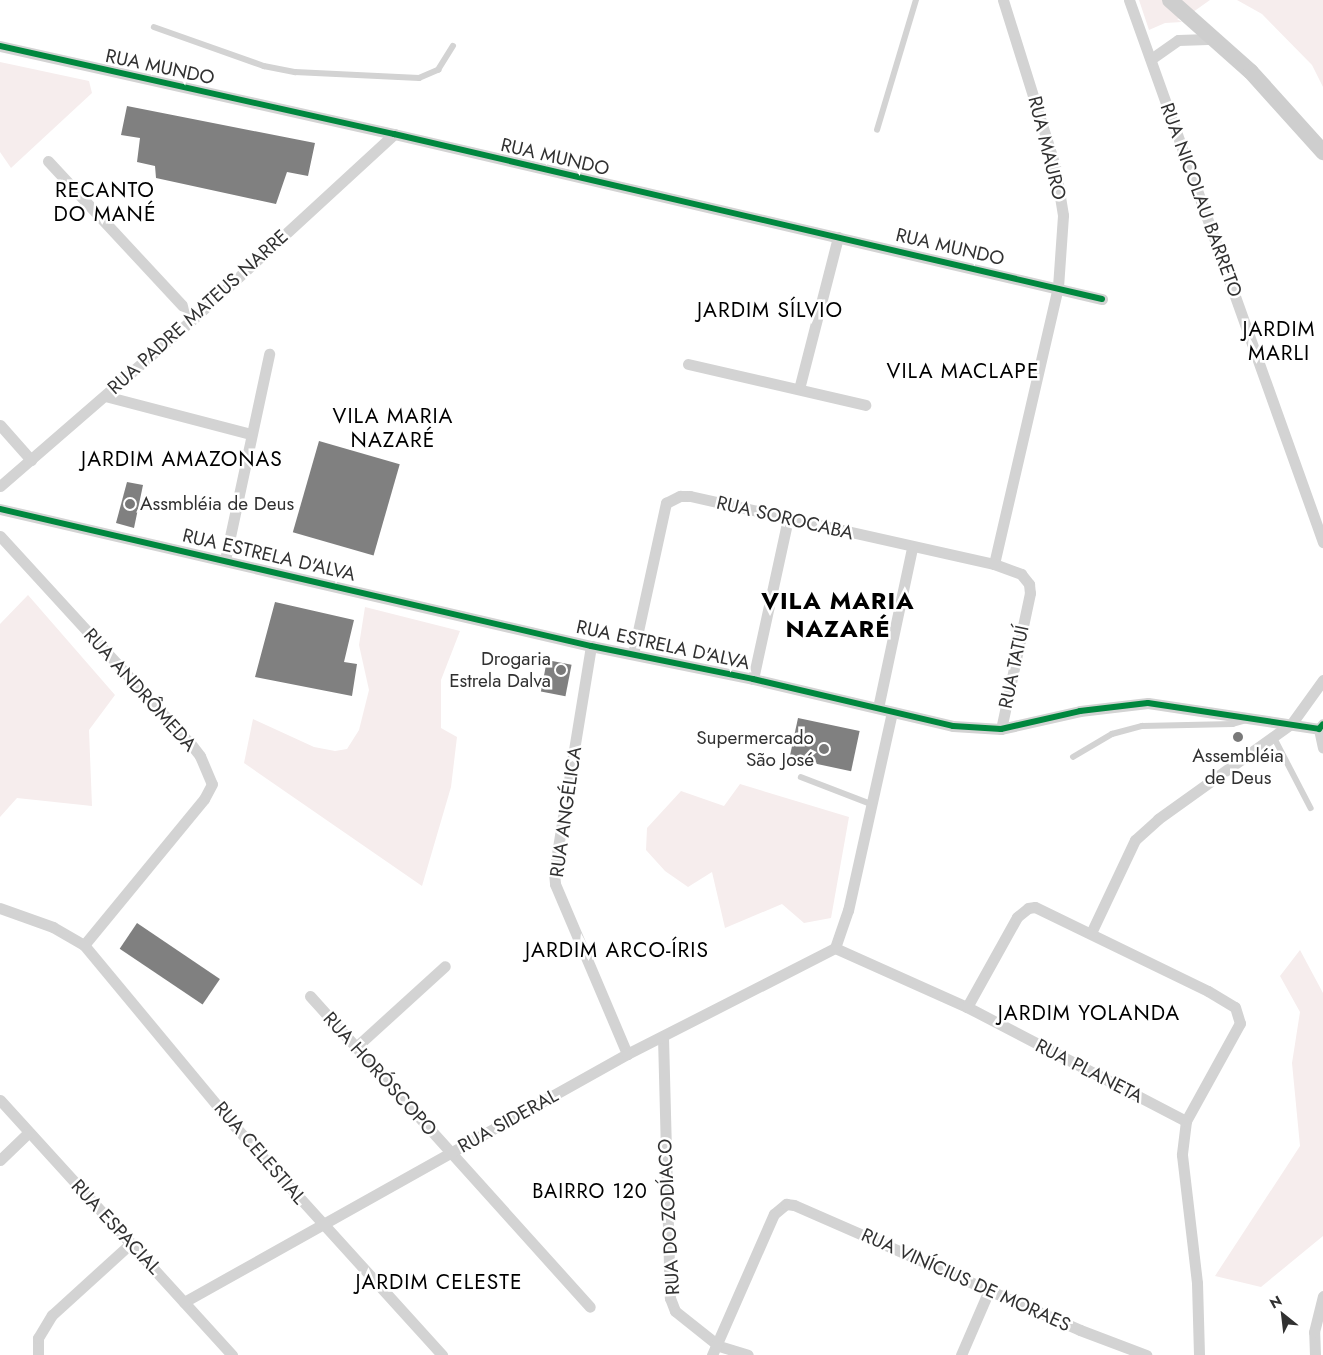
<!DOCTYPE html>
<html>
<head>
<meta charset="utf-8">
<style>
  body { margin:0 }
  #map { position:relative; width:1323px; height:1355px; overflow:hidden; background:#fff; font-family:Jost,sans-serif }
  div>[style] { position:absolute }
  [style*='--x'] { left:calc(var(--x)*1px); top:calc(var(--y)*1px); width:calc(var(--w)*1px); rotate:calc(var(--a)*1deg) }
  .green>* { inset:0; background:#f6eded }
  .building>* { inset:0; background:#808080; transform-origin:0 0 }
  .lane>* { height:5.5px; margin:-2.75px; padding:0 2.75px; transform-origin:2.75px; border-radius:2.75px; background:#d3d3d3 }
  .street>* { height:11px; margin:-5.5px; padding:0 5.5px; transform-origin:5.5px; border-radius:5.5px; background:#d3d3d3 }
  .secondary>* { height:16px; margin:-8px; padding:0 8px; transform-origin:8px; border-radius:8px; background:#cecece }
  .cycleway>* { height:6px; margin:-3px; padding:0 3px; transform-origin:3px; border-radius:3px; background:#00873e }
  .dots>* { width:14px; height:14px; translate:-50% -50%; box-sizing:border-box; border:2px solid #fff; border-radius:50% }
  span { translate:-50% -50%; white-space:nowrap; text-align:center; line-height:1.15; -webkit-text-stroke:5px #fff; paint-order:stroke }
  .street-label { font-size:19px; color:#313131 }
  .poi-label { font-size:19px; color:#313131 }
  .left { translate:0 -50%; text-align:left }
  .right { translate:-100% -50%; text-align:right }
  .neighbourhood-label { font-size:20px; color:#000; letter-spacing:1px }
  .quarter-label { font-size:21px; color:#000; letter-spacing:1px }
  .district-label { font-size:24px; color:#000; font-weight:700; letter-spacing:1px }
  .north { position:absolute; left:1258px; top:1290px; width:50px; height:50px; -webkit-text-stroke:4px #fff; paint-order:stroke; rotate:331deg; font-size:14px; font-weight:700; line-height:20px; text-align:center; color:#313131 }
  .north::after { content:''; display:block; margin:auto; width:18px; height:22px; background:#313131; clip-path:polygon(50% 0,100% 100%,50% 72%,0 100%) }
</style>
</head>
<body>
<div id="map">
  <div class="green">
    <div style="clip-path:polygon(1139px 0,1210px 0,1186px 17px,1177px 19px,1182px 22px,1165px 23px,1149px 30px)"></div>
    <div style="clip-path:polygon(1237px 0,1323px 0,1323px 87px,1312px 65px,1262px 14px)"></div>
    <div style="clip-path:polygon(0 62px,89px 81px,92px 93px,11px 168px,0 152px)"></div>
    <div style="clip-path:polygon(28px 595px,115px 695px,89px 730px,92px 806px,17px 798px,0 817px,0 624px)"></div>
    <div style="clip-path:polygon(365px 607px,460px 631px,441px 680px,441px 728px,457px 737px,451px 787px,422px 886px,244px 763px,253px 719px,314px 747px,335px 751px,347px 749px,359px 730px,369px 690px,359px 645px)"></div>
    <div style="clip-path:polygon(740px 784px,849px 817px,831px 918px,804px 923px,782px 904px,725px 928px,712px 872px,688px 887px,665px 871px,646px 850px,647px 828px,681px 791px,724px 806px)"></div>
    <div style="clip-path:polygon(1300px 950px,1323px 993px,1323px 1236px,1261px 1287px,1215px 1276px,1300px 1146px,1292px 1063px,1300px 1012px,1280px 976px)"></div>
  </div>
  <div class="building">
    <div style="clip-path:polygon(127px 106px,315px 143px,308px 176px,287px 172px,276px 204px,156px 178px,155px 166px,137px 162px,140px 138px,121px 135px)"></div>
    <div style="left:319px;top:441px;width:84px;height:95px;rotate:16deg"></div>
    <div style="clip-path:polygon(127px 482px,143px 485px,134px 528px,116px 523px)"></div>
    <div style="clip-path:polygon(275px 602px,354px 620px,344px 662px,357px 664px,352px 696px,255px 677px)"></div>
    <div style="left:547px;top:660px;width:25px;height:32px;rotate:11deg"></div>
    <div style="left:798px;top:718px;width:63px;height:41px;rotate:12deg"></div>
    <div style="left:137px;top:923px;width:100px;height:31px;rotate:34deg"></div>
  </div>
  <div class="lane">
    <div style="--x:154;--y:27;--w:117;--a:19.5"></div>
    <div style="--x:264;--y:66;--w:32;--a:11"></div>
    <div style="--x:295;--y:72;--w:124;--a:2.8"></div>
    <div style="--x:419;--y:78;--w:21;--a:-23"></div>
    <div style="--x:438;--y:70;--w:28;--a:-58"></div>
    <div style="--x:877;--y:130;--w:136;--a:-73.3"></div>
    <div style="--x:1274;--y:737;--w:80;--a:62.5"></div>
    <div style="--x:1073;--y:757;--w:45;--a:-30.5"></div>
    <div style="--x:1112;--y:734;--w:31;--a:-15"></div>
    <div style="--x:1142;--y:726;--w:91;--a:-1.3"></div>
    <div style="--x:1233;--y:724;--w:15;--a:-16"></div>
    <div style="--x:801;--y:777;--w:75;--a:21.1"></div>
  </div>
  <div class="street">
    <div style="--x:1129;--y:0;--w:576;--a:70.31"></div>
    <div style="--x:0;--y:46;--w:404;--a:12.6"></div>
    <div style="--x:394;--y:134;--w:727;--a:13.12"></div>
    <div style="--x:1151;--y:59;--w:33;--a:-35"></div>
    <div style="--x:1178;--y:40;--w:37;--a:-2"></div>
    <div style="--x:48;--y:161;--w:214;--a:47.1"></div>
    <div style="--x:688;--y:364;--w:182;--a:13"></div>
    <div style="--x:799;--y:389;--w:157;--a:-75.6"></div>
    <div style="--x:105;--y:396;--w:151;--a:14.6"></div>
    <div style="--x:0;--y:425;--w:47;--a:48.5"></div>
    <div style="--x:0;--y:486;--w:257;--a:-40.9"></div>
    <div style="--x:194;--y:318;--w:272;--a:-42.6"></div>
    <div style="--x:0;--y:509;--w:607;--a:13.05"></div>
    <div style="--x:591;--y:646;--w:165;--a:11.5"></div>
    <div style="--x:753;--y:679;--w:205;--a:13.2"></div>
    <div style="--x:953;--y:726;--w:48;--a:3.6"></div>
    <div style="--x:1001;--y:729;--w:81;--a:-12.8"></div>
    <div style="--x:1080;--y:711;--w:68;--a:-6.7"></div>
    <div style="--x:1148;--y:703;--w:173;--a:8.6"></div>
    <div style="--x:1319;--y:729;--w:6;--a:-51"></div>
    <div style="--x:0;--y:536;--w:281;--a:47.5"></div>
    <div style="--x:190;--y:743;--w:16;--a:52"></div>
    <div style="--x:200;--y:756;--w:30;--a:67"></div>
    <div style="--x:212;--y:784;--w:17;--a:118"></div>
    <div style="--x:204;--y:799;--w:189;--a:129.4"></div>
    <div style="--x:84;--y:945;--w:36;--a:-150"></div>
    <div style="--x:53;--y:927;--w:56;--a:-160.3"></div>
    <div style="--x:225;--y:560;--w:211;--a:-77.9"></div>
    <div style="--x:994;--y:564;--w:284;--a:-77"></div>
    <div style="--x:1058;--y:287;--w:72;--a:-86"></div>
    <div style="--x:1063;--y:215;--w:50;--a:-99.3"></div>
    <div style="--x:1055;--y:166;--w:174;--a:-107.4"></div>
    <div style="--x:591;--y:646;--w:229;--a:99.3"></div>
    <div style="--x:554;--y:872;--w:12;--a:85"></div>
    <div style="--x:555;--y:884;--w:185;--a:67"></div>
    <div style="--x:633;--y:654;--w:155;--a:-77.7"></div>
    <div style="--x:666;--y:503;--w:16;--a:-27"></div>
    <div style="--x:680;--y:496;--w:10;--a:0"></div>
    <div style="--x:690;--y:496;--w:312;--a:12.6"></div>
    <div style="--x:994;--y:564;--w:29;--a:20"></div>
    <div style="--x:1021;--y:574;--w:13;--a:51"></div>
    <div style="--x:1029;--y:584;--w:9;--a:84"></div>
    <div style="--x:1030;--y:593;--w:139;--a:102"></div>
    <div style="--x:753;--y:679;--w:165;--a:-77.7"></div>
    <div style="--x:878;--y:708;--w:164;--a:-78"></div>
    <div style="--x:892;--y:712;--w:203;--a:102.5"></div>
    <div style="--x:848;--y:910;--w:40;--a:108.9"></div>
    <div style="--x:835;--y:948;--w:145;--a:24.1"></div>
    <div style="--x:967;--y:1007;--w:247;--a:27.5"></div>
    <div style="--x:1186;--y:1121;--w:34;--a:97"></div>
    <div style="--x:1182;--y:1155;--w:129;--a:83.3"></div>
    <div style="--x:1197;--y:1283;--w:72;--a:88.4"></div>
    <div style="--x:1319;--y:729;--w:19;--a:78"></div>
    <div style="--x:1091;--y:933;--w:103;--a:-64.7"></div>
    <div style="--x:1135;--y:840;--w:31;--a:-42"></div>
    <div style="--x:1158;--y:819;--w:165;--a:-35.6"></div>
    <div style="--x:1292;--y:723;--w:53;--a:-54.2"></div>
    <div style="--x:84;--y:945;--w:229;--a:50.3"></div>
    <div style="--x:230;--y:1121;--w:316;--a:47.8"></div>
    <div style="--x:310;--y:996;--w:418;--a:48"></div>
    <div style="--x:967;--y:1007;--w:103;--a:-60.9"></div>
    <div style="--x:1017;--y:917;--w:14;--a:-39"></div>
    <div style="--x:1028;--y:908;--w:7;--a:-8"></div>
    <div style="--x:1035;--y:907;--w:192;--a:25.9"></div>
    <div style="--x:1208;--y:991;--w:31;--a:31"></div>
    <div style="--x:1235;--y:1007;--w:17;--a:73"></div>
    <div style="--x:1240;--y:1023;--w:112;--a:118.9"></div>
    <div style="--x:663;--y:1037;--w:261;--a:88.5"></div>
    <div style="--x:670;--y:1298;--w:14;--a:69"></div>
    <div style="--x:675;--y:1311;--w:56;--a:38.5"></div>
    <div style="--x:719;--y:1346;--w:30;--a:17"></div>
    <div style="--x:356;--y:1047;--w:120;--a:-42.3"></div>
    <div style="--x:0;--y:1100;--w:345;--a:47.7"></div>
    <div style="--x:0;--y:1160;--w:40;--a:-44"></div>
    <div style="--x:184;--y:1302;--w:508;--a:-29.24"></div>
    <div style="--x:627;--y:1054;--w:233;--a:-27"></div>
    <div style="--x:38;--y:1355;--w:17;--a:-90"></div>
    <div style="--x:38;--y:1338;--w:27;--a:-59"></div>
    <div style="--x:52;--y:1315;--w:107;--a:-42.3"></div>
    <div style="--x:712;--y:1355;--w:154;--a:-66.3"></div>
    <div style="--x:774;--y:1214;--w:16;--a:-40"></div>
    <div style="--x:786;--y:1204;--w:8;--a:7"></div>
    <div style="--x:794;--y:1205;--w:312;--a:23.6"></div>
    <div style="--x:1080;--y:1330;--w:71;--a:20.7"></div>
    <div style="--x:961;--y:1355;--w:73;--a:-66.6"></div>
    <div style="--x:1315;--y:1355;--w:23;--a:-92"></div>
    <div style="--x:1314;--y:1332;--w:37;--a:-76"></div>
  </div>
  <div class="secondary">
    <div style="--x:1170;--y:0;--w:108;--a:41.6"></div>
    <div style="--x:1251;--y:72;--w:108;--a:48"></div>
  </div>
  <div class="cycleway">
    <div style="--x:0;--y:46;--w:404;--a:12.6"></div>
    <div style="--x:394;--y:134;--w:727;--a:13.12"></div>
    <div style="--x:0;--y:509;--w:607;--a:13.05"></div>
    <div style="--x:591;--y:646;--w:165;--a:11.5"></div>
    <div style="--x:753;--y:679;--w:205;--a:13.2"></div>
    <div style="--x:953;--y:726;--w:48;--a:3.6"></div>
    <div style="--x:1001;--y:729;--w:81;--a:-12.8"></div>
    <div style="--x:1080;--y:711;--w:68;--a:-6.7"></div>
    <div style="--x:1148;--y:703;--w:173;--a:8.6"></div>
    <div style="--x:1319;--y:729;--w:6;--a:-51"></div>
  </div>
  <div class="dots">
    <div style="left:130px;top:504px;background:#797979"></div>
    <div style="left:561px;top:670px;background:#797979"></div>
    <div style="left:1238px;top:737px;background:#797979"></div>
    <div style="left:824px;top:749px;background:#797979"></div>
  </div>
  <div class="street-label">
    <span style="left:160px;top:67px;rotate:12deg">RUA MUNDO</span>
    <span style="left:1047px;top:148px;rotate:76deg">RUA MAURO</span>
    <span style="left:555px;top:157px;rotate:13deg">RUA MUNDO</span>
    <span style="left:1201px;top:200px;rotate:70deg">RUA NICOLAU BARRETO</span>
    <span style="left:950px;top:247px;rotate:13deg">RUA MUNDO</span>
    <span style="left:198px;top:312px;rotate:-42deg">RUA PADRE MATEUS NARRE</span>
    <span style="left:785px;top:518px;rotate:13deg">RUA SOROCABA</span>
    <span style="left:269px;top:555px;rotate:13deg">RUA ESTRELA D'ALVA</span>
    <span style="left:663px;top:645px;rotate:12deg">RUA ESTRELA D'ALVA</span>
    <span style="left:1014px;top:667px;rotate:-78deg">RUA TATUÍ</span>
    <span style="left:140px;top:690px;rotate:48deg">RUA ANDRÔMEDA</span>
    <span style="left:566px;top:812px;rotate:-82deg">RUA ANGÉLICA</span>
    <span style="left:1089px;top:1071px;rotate:27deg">RUA PLANETA</span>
    <span style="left:380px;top:1074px;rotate:48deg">RUA HORÓSCOPO</span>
    <span style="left:508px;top:1121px;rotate:-29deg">RUA SIDERAL</span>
    <span style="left:260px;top:1153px;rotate:49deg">RUA CELESTIAL</span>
    <span style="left:669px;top:1217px;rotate:-93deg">RUA DO ZODÍACO</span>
    <span style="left:116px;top:1227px;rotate:47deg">RUA ESPACIAL</span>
    <span style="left:966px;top:1280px;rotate:24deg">RUA VINÍCIUS DE MORAES</span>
  </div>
  <div class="poi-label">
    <span class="left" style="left:140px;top:504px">Assmbléia de Deus</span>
    <span class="right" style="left:551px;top:670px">Drogaria<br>Estrela Dalva</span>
    <span class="right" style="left:814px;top:749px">Supermercado<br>São José</span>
    <span style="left:1238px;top:767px">Assembléia<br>de Deus</span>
  </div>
  <div class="neighbourhood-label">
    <span style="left:590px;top:1191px">BAIRRO 120</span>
  </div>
  <div class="quarter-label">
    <span style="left:105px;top:202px">RECANTO<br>DO MANÉ</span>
    <span style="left:770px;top:310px">JARDIM SÍLVIO</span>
    <span style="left:1279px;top:341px">JARDIM<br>MARLI</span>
    <span style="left:963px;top:371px">VILA MACLAPE</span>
    <span style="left:393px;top:428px">VILA MARIA<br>NAZARÉ</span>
    <span style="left:182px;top:459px">JARDIM AMAZONAS</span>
    <span style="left:617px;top:950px">JARDIM ARCO-ÍRIS</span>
    <span style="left:1089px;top:1013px">JARDIM YOLANDA</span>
    <span style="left:439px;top:1282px">JARDIM CELESTE</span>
  </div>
  <div class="district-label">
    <span style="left:838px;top:615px">VILA MARIA<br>NAZARÉ</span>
  </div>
  <div class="north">N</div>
</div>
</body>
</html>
